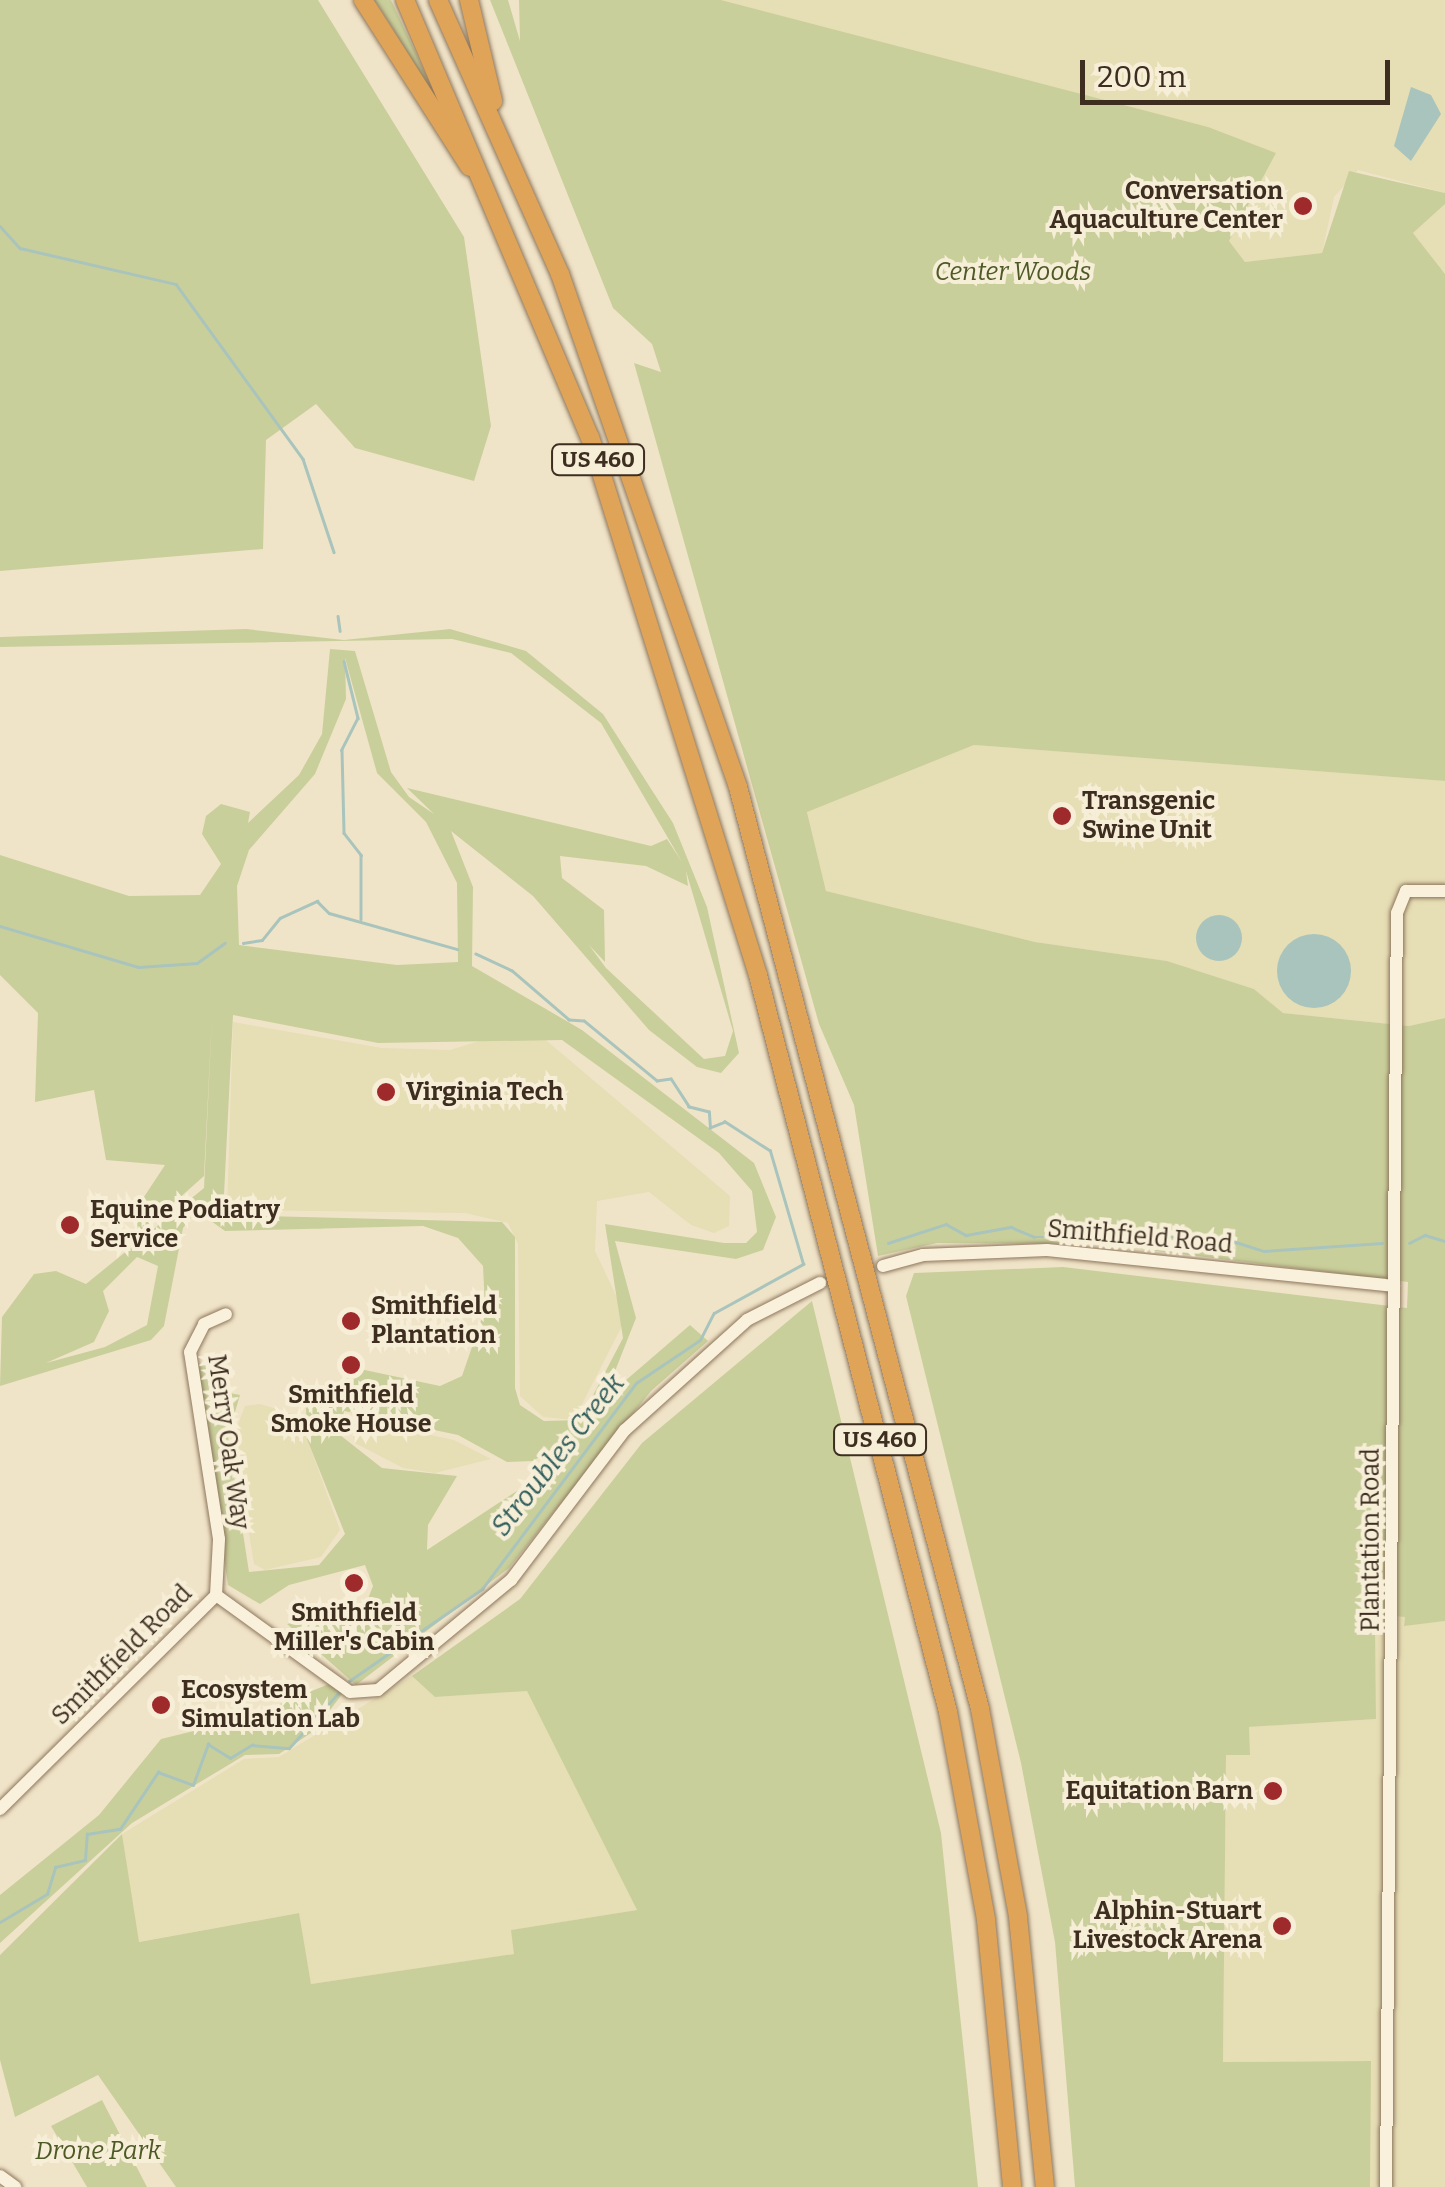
<!DOCTYPE html>
<html>
<head>
<meta charset="utf-8">
<style>
  body { margin:0 }
  #map { position:relative; width:1445px; height:2187px; overflow:hidden; background:#f0e4c8; font-family:Bitter,serif }
  div>[style] { position:absolute }
  [style*='--x'] { left:calc(var(--x)*1px); top:calc(var(--y)*1px); width:calc(var(--w)*1px); rotate:calc(var(--a)*1deg) }
  .farmland>* { inset:0; background:#e6deb5 }
  .green>* { inset:0; background:#c9cf9b }
  .water>* { inset:0; background:#a9c4bc }
  .round { border-radius:50% }
  .stream>* { height:2.5px; margin:-1.25px; padding:0 1.25px; transform-origin:1.25px; border-radius:1.25px; background:#a9c4bc }
  .roads { filter:drop-shadow(0 0 2px #8d765c) drop-shadow(0 0 2px #8d765c) }
  .minor>* { height:12px; margin:-6px; padding:0 6px; transform-origin:6px; border-radius:6px; background:#faf1dc }
  .highway>* { height:18px; margin:-9px; padding:0 9px; transform-origin:9px; border-radius:9px; background:#e0a458 }
  .dots>* { width:28px; height:28px; translate:-50% -50%; box-sizing:border-box; border:5px solid #f7eed8; border-radius:50% }
  span { translate:-50% -50%; white-space:nowrap; text-align:center; line-height:1.15; -webkit-text-stroke:8px #f7eed8; paint-order:stroke }
  .shield-label span { padding:2px 8px; background:#f7eed8; border:2px solid; border-radius:8px; -webkit-text-stroke-width:0 }
  .shield-label { font-size:22px; color:#3d2e20; font-weight:700 }
  .poi-label { font-size:25px; color:#3d2e20; font-weight:700 }
  .right { translate:-100% -50%; text-align:right }
  .left { translate:0 -50%; text-align:left }
  .park-label { font-size:25px; color:#4d5a26; font-style:italic }
  .street-label { font-size:25px; color:#3d2e20 }
  .water-label { font-size:28px; color:#2f5d5a; font-style:italic }
  .scale { position:absolute; left:1080px; top:60px; width:310px; height:45px; box-sizing:border-box; border:5px solid #3d2e20; border-top:0; padding-left:12px; font-size:30px; line-height:35px; white-space:nowrap; color:#3d2e20; -webkit-text-stroke:8px #f7eed8; paint-order:stroke }
</style>
</head>
<body>
<div id="map">
  <div class="farmland">
    <div style="clip-path:polygon(721px 0,1445px 0,1445px 193px,1358px 170px,1334px 197px,1322px 253px,1245px 262px,1229px 241px,1276px 153px)"></div>
    <div style="clip-path:polygon(1445px 204px,1445px 274px,1413px 233px)"></div>
    <div style="clip-path:polygon(974px 745px,1445px 781px,1445px 1018px,1409px 1026px,1283px 1013px,1254px 989px,1167px 961px,1035px 942px,826px 891px,807px 811px)"></div>
    <div style="clip-path:polygon(233px 1022px,382px 1048px,450px 1050px,521px 1028px,540px 1035px,730px 1196px,729px 1226px,714px 1233px,691px 1225px,649px 1192px,597px 1201px,595px 1251px,621px 1306px,621px 1328px,574px 1420px,543px 1417px,520px 1396px,518px 1244px,508px 1223px,465px 1213px,227px 1210px)"></div>
    <div style="clip-path:polygon(260px 1404px,299px 1416px,340px 1530px,321px 1557px,265px 1570px,254px 1564px,233px 1437px,245px 1406px)"></div>
    <div style="clip-path:polygon(347px 1417px,454px 1440px,491px 1459px,435px 1473px,403px 1468px,355px 1443px)"></div>
    <div style="clip-path:polygon(1375px 1615px,1405px 1617px,1404px 1625px,1445px 1621px,1445px 2187px,1370px 2187px,1370px 2061px,1223px 2062px,1226px 1754px,1249px 1727px,1376px 1719px)"></div>
    <div style="clip-path:polygon(412px 1676px,436px 1697px,527px 1690px,637px 1910px,512px 1930px,515px 1954px,311px 1984px,298px 1913px,138px 1942px,122px 1834px,244px 1759px,279px 1757px)"></div>
  </div>
  <div class="green">
    <div style="clip-path:polygon(0 0,318px 0,464px 237px,491px 426px,474px 481px,355px 448px,316px 404px,266px 440px,263px 549px,0 571px)"></div>
    <div style="clip-path:polygon(374px 0,391px 0,440px 105px,378px 5px)"></div>
    <div style="clip-path:polygon(490px 0,508px 0,520px 41px,519px 0,721px 0,1208px 127px,1276px 153px,1229px 241px,1245px 262px,1322px 253px,1349px 171px,1445px 193px,1445px 204px,1413px 233px,1445px 274px,1445px 781px,974px 745px,807px 812px,826px 891px,1035px 942px,1167px 961px,1254px 989px,1283px 1013px,1409px 1026px,1445px 1018px,1445px 1621px,1404px 1626px,1405px 1617px,1375px 1615px,1376px 1719px,1249px 1727px,1250px 1755px,1226px 1755px,1223px 2062px,1371px 2061px,1370px 2187px,1075px 2187px,1055px 1942px,1021px 1763px,906px 1296px,914px 1273px,1063px 1267px,1407px 1308px,1408px 1282px,1101px 1244px,937px 1243px,878px 1256px,854px 1105px,819px 1024px,634px 363px,661px 372px,652px 344px,613px 308px)"></div>
    <div style="clip-path:polygon(evenodd,246px 629px,344px 640px,450px 629px,526px 651px,603px 714px,673px 823px,707px 907px,739px 1053px,721px 1073px,697px 1067px,649px 1030px,533px 896px,451px 831px,473px 887px,472px 966px,582px 1030px,754px 1163px,776px 1217px,763px 1250px,736px 1259px,615px 1241px,636px 1318px,604px 1399px,690px 1325px,708px 1341px,651px 1391px,509px 1568px,356px 1685px,287px 1624px,366px 1604px,373px 1586px,365px 1565px,289px 1585px,260px 1604px,228px 1585px,196px 1365px,207px 1362px,215px 1390px,240px 1395px,228px 1436px,249px 1572px,319px 1565px,345px 1534px,307px 1439px,306px 1408px,360px 1369px,440px 1386px,462px 1376px,485px 1309px,483px 1266px,458px 1238px,423px 1226px,225px 1231px,197px 1211px,183px 1228px,164px 1326px,151px 1340px,0 1386px,2px 1317px,34px 1274px,56px 1271px,86px 1284px,204px 1188px,212px 1016px,204px 1176px,132px 1240px,140px 1203px,165px 1165px,106px 1160px,94px 1090px,35px 1102px,38px 1013px,0 975px,0 855px,129px 896px,200px 895px,221px 864px,202px 834px,206px 816px,221px 804px,250px 812px,248px 823px,299px 775px,322px 734px,330px 649px,355px 651px,391px 772px,409px 797px,434px 814px,407px 788px,651px 846px,667px 839px,682px 862px,601px 723px,511px 653px,452px 639px,0 647px,0 637px,246px 629px,345px 658px,377px 773px,426px 822px,457px 883px,458px 962px,397px 965px,239px 945px,237px 886px,249px 850px,315px 774px,346px 699px,345px 658px,246px 629px,560px 856px,646px 866px,688px 886px,686px 871px,733px 1031px,725px 1056px,704px 1059px,606px 968px,589px 945px,605px 962px,604px 910px,562px 878px,560px 856px,246px 629px,233px 1015px,378px 1043px,562px 1040px,719px 1153px,752px 1191px,757px 1232px,746px 1243px,724px 1243px,605px 1224px,623px 1338px,580px 1420px,544px 1421px,520px 1405px,515px 1388px,515px 1237px,502px 1222px,223px 1215px,233px 1015px,246px 629px,137px 1257px,158px 1266px,147px 1325px,105px 1347px,46px 1363px,94px 1342px,109px 1311px,103px 1291px,137px 1257px,246px 629px,344px 1411px,458px 1435px,507px 1462px,533px 1461px,564px 1441px,523px 1487px,427px 1550px,428px 1525px,457px 1476px,382px 1468px,340px 1435px,344px 1411px)"></div>
    <div style="clip-path:polygon(812px 1301px,941px 1833px,978px 2187px,176px 2187px,98px 2075px,15px 2117px,0 2060px,0 1955px,122px 1834px,139px 1942px,299px 1913px,311px 1984px,514px 1954px,511px 1930px,637px 1910px,527px 1691px,435px 1697px,412px 1676px,520px 1599px,642px 1443px)"></div>
    <div style="clip-path:polygon(329px 1684px,343px 1693px,314px 1731px,279px 1754px,245px 1755px,132px 1823px,0 1943px,0 1895px,99px 1815px,161px 1739px,243px 1719px)"></div>
    <div style="clip-path:polygon(102px 2100px,147px 2187px,87px 2187px,51px 2126px)"></div>
  </div>
  <div class="water">
    <div style="clip-path:polygon(1411px 87px,1431px 95px,1441px 114px,1411px 161px,1394px 146px)"></div>
    <div class="round" style="left:1196px;top:915px;width:46px;height:46px"></div>
    <div class="round" style="left:1277px;top:934px;width:74px;height:74px"></div>
  </div>
  <div class="stream">
    <div style="--x:0;--y:226;--w:30;--a:48"></div>
    <div style="--x:20;--y:248;--w:160;--a:13"></div>
    <div style="--x:176;--y:284;--w:216;--a:54"></div>
    <div style="--x:303;--y:459;--w:98;--a:71.6"></div>
    <div style="--x:338;--y:616;--w:15;--a:82"></div>
    <div style="--x:344;--y:661;--w:59;--a:76.2"></div>
    <div style="--x:358;--y:718;--w:36;--a:117"></div>
    <div style="--x:342;--y:750;--w:83;--a:88.6"></div>
    <div style="--x:344;--y:833;--w:28;--a:52"></div>
    <div style="--x:361;--y:855;--w:64;--a:90"></div>
    <div style="--x:0;--y:926;--w:144;--a:16.5"></div>
    <div style="--x:138;--y:967;--w:59;--a:-3.9"></div>
    <div style="--x:197;--y:963;--w:34;--a:-36"></div>
    <div style="--x:243;--y:943;--w:19;--a:-9"></div>
    <div style="--x:262;--y:940;--w:28;--a:-51"></div>
    <div style="--x:280;--y:918;--w:41;--a:-24.7"></div>
    <div style="--x:317;--y:901;--w:17;--a:45"></div>
    <div style="--x:329;--y:913;--w:133;--a:15.7"></div>
    <div style="--x:888;--y:1243;--w:61;--a:-18.1"></div>
    <div style="--x:946;--y:1224;--w:23;--a:29"></div>
    <div style="--x:966;--y:1235;--w:46;--a:-10.1"></div>
    <div style="--x:1011;--y:1227;--w:25;--a:23"></div>
    <div style="--x:1034;--y:1237;--w:186;--a:0"></div>
    <div style="--x:1220;--y:1237;--w:46;--a:17.7"></div>
    <div style="--x:1264;--y:1251;--w:118;--a:-3.9"></div>
    <div style="--x:1409;--y:1243;--w:18;--a:-27"></div>
    <div style="--x:1425;--y:1235;--w:21;--a:17"></div>
    <div style="--x:349;--y:1681;--w:162;--a:-34.7"></div>
    <div style="--x:482;--y:1589;--w:257;--a:-53.2"></div>
    <div style="--x:636;--y:1383;--w:77;--a:-33.9"></div>
    <div style="--x:700;--y:1340;--w:30;--a:-63"></div>
    <div style="--x:714;--y:1313;--w:102;--a:-28.8"></div>
    <div style="--x:803;--y:1264;--w:118;--a:-106.3"></div>
    <div style="--x:770;--y:1151;--w:54;--a:-147.2"></div>
    <div style="--x:725;--y:1122;--w:16;--a:158"></div>
    <div style="--x:710;--y:1128;--w:16;--a:-94"></div>
    <div style="--x:709;--y:1112;--w:21;--a:-166"></div>
    <div style="--x:689;--y:1107;--w:33;--a:-123"></div>
    <div style="--x:671;--y:1079;--w:14;--a:172"></div>
    <div style="--x:657;--y:1081;--w:94;--a:-140.6"></div>
    <div style="--x:584;--y:1021;--w:15;--a:-176"></div>
    <div style="--x:569;--y:1020;--w:75;--a:-139.3"></div>
    <div style="--x:512;--y:971;--w:40;--a:-155"></div>
    <div style="--x:0;--y:1922;--w:55;--a:-30.8"></div>
    <div style="--x:47;--y:1894;--w:28;--a:-73"></div>
    <div style="--x:55;--y:1867;--w:31;--a:-13"></div>
    <div style="--x:85;--y:1860;--w:26;--a:-86"></div>
    <div style="--x:87;--y:1834;--w:33;--a:-9"></div>
    <div style="--x:120;--y:1829;--w:69;--a:-56.3"></div>
    <div style="--x:158;--y:1772;--w:37;--a:20"></div>
    <div style="--x:193;--y:1785;--w:44;--a:-69.9"></div>
    <div style="--x:208;--y:1744;--w:26;--a:32"></div>
    <div style="--x:230;--y:1758;--w:26;--a:-31"></div>
    <div style="--x:252;--y:1745;--w:37;--a:5"></div>
    <div style="--x:289;--y:1748;--w:75;--a:-48.2"></div>
  </div>
  <div class="roads">
    <div class="minor">
      <div style="--x:883;--y:1266;--w:41;--a:-15.4"></div>
      <div style="--x:923;--y:1255;--w:124;--a:-2.3"></div>
      <div style="--x:1047;--y:1250;--w:349;--a:5.9"></div>
      <div style="--x:216;--y:1595;--w:56;--a:-86.9"></div>
      <div style="--x:219;--y:1539;--w:189;--a:-98.8"></div>
      <div style="--x:190;--y:1352;--w:31;--a:-63"></div>
      <div style="--x:204;--y:1324;--w:24;--a:-24"></div>
      <div style="--x:0;--y:1809;--w:304;--a:-44.7"></div>
      <div style="--x:216;--y:1595;--w:165;--a:35.9"></div>
      <div style="--x:350;--y:1692;--w:28;--a:-4"></div>
      <div style="--x:378;--y:1690;--w:173;--a:-39.6"></div>
      <div style="--x:511;--y:1580;--w:188;--a:-52.8"></div>
      <div style="--x:625;--y:1430;--w:164;--a:-42"></div>
      <div style="--x:747;--y:1320;--w:82;--a:-26.9"></div>
      <div style="--x:0;--y:2176;--w:19;--a:36"></div>
      <div style="--x:1386;--y:2187;--w:1274;--a:-89.51"></div>
      <div style="--x:1397;--y:913;--w:24;--a:-68"></div>
      <div style="--x:1406;--y:891;--w:39;--a:0"></div>
    </div>
    <div class="highway">
      <div style="--x:363;--y:0;--w:198;--a:57.4"></div>
      <div style="--x:405;--y:0;--w:475;--a:67.1"></div>
      <div style="--x:590;--y:437;--w:564;--a:72.66"></div>
      <div style="--x:758;--y:975;--w:761;--a:75.54"></div>
      <div style="--x:948;--y:1712;--w:211;--a:79.6"></div>
      <div style="--x:986;--y:1920;--w:268;--a:84.4"></div>
      <div style="--x:438;--y:0;--w:300;--a:66"></div>
      <div style="--x:560;--y:274;--w:543;--a:70.86"></div>
      <div style="--x:738;--y:787;--w:953;--a:75.29"></div>
      <div style="--x:980;--y:1709;--w:211;--a:79.6"></div>
      <div style="--x:1018;--y:1917;--w:271;--a:84.3"></div>
      <div style="--x:469;--y:0;--w:104;--a:76.6"></div>
    </div>
  </div>
  <div class="dots">
    <div style="left:1303px;top:206px;background:#9e2a2b"></div>
    <div style="left:1062px;top:816px;background:#9e2a2b"></div>
    <div style="left:386px;top:1092px;background:#9e2a2b"></div>
    <div style="left:70px;top:1225px;background:#9e2a2b"></div>
    <div style="left:351px;top:1321px;background:#9e2a2b"></div>
    <div style="left:351px;top:1365px;background:#9e2a2b"></div>
    <div style="left:354px;top:1583px;background:#9e2a2b"></div>
    <div style="left:161px;top:1705px;background:#9e2a2b"></div>
    <div style="left:1273px;top:1791px;background:#9e2a2b"></div>
    <div style="left:1282px;top:1926px;background:#9e2a2b"></div>
  </div>
  <div class="shield-label">
    <span style="left:598px;top:460px">US 460</span>
    <span style="left:880px;top:1440px">US 460</span>
  </div>
  <div class="poi-label">
    <span class="right" style="left:1283px;top:206px">Conversation<br>Aquaculture Center</span>
    <span class="left" style="left:1082px;top:816px">Transgenic<br>Swine Unit</span>
    <span class="left" style="left:406px;top:1092px">Virginia Tech</span>
    <span class="left" style="left:90px;top:1225px">Equine Podiatry<br>Service</span>
    <span class="left" style="left:371px;top:1321px">Smithfield<br>Plantation</span>
    <span style="left:351px;top:1410px">Smithfield<br>Smoke House</span>
    <span style="left:354px;top:1628px">Smithfield<br>Miller's Cabin</span>
    <span class="left" style="left:181px;top:1705px">Ecosystem<br>Simulation Lab</span>
    <span class="right" style="left:1253px;top:1791px">Equitation Barn</span>
    <span class="right" style="left:1262px;top:1926px">Alphin-Stuart<br>Livestock Arena</span>
  </div>
  <div class="park-label">
    <span style="left:1013px;top:272px">Center Woods</span>
    <span style="left:98px;top:2151px">Drone Park</span>
  </div>
  <div class="street-label">
    <span style="left:1140px;top:1237px;rotate:5deg">Smithfield Road</span>
    <span style="left:228px;top:1442px;rotate:82deg">Merry Oak Way</span>
    <span style="left:1371px;top:1540px;rotate:-90deg">Plantation Road</span>
    <span style="left:122px;top:1655px;rotate:-45deg">Smithfield Road</span>
  </div>
  <div class="water-label">
    <span style="left:558px;top:1455px;rotate:-52deg">Stroubles Creek</span>
  </div>
  <div class="scale">200 m</div>
</div>
</body>
</html>
